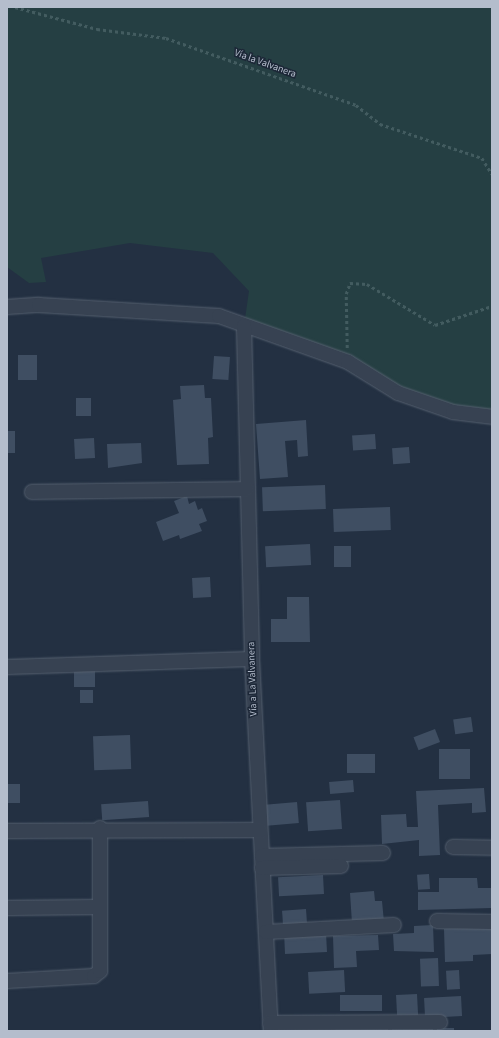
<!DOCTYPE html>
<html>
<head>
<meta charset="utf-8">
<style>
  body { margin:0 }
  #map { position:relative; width:499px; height:1038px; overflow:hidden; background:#233042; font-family:"Source Sans 3",sans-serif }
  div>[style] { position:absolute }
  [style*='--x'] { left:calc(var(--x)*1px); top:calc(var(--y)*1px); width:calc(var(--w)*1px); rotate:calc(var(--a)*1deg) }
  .green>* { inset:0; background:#253f43 }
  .building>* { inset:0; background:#3f4e62; transform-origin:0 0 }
  .path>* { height:2.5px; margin-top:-1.25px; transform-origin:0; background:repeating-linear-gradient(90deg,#435c60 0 3px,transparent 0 6px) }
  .roads { filter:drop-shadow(0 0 1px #55606f) drop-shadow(0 0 1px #55606f) }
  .minor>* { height:14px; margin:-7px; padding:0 7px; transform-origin:7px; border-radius:7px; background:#374252 }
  span { translate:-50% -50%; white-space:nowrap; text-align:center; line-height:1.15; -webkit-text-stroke:3px #1c2737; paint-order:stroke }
  .street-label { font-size:10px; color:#b4bdcc }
  .frame { position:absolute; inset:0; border:8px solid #b4bdcc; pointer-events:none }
</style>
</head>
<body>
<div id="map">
  <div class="green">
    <div style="clip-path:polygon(7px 7px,492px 7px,492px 417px,453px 412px,348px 362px,244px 326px,249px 291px,213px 253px,130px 243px,41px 258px,46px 282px,29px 283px,7px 267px)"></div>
  </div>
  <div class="building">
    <div style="left:18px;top:355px;width:19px;height:25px"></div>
    <div style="left:214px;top:356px;width:16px;height:23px;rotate:4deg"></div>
    <div style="clip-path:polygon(204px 385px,205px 398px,211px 398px,213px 437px,208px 438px,209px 464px,177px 465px,173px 400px,181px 399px,180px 386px)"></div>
    <div style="left:76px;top:398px;width:15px;height:18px"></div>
    <div style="clip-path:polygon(306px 420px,308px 456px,298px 457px,297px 440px,285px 441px,288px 477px,260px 479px,256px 424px)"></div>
    <div style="left:7px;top:431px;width:8px;height:22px"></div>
    <div style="left:375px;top:434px;width:15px;height:23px;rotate:86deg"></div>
    <div style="left:94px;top:438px;width:20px;height:20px;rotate:87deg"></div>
    <div style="clip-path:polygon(141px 443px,142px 463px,108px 468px,107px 444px)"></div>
    <div style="left:409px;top:447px;width:16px;height:17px;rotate:86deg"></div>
    <div style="left:325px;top:485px;width:24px;height:63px;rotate:88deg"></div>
    <div style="clip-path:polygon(187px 496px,189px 504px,195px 501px,198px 510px,202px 508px,207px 521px,199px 524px,202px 531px,180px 539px,179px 535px,163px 541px,156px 522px,179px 513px,174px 501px)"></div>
    <div style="left:390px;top:507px;width:23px;height:57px;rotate:88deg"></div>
    <div style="left:310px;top:544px;width:21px;height:45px;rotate:87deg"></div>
    <div style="left:334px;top:546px;width:17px;height:21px"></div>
    <div style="left:210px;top:577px;width:20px;height:18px;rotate:87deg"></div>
    <div style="clip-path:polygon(287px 597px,309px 597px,310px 642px,271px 642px,271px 619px,287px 619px)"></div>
    <div style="left:74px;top:671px;width:21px;height:16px"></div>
    <div style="left:80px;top:690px;width:13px;height:13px"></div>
    <div style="left:471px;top:717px;width:15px;height:18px;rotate:82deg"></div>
    <div style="left:435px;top:729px;width:14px;height:23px;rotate:69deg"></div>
    <div style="left:130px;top:735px;width:34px;height:37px;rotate:88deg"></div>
    <div style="left:470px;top:749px;width:30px;height:31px;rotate:90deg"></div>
    <div style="left:347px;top:754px;width:28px;height:19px"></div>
    <div style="left:353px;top:780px;width:12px;height:24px;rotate:85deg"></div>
    <div style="left:20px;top:784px;width:19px;height:13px;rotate:90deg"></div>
    <div style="clip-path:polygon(484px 788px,486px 812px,472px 813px,472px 803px,438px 805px,440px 855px,419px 856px,419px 840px,382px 844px,381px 815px,406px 814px,407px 827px,418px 827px,416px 791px)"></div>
    <div style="left:340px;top:800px;width:29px;height:34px;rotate:86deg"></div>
    <div style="left:148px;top:801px;width:16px;height:47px;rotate:86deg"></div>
    <div style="left:297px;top:802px;width:21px;height:32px;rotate:85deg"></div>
    <div style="left:429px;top:874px;width:15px;height:12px;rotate:86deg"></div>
    <div style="left:323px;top:875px;width:19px;height:45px;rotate:87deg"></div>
    <div style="clip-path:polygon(439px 878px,477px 878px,478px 888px,492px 888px,492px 908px,418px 910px,418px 892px,439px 892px)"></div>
    <div style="clip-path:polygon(374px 891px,375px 901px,382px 901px,384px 922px,352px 923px,350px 893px)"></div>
    <div style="left:306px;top:909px;width:16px;height:24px;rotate:86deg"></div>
    <div style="clip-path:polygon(433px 925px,434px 952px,394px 951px,393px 934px,414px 933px,414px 926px)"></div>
    <div style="clip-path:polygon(492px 927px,492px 954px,473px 955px,473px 961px,445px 962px,444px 929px)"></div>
    <div style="clip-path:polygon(284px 931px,326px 933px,327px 952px,285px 954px)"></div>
    <div style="clip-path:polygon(378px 935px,379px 950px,356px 951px,357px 967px,334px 968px,333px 936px)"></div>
    <div style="left:438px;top:958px;width:28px;height:18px;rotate:88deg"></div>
    <div style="left:344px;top:970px;width:22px;height:36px;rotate:87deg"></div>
    <div style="left:459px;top:970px;width:19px;height:13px;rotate:87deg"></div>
    <div style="left:417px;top:994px;width:22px;height:21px;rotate:87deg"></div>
    <div style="left:382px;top:995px;width:16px;height:42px;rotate:90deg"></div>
    <div style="left:461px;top:996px;width:20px;height:37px;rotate:87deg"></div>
    <div style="clip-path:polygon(433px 1027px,433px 1031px,392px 1031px,392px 1028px)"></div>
    <div style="clip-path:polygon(388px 1028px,388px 1031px,335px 1031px,335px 1029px)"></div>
    <div style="left:437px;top:1028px;width:17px;height:3px"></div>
  </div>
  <div class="path">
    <div style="--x:15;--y:7;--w:85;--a:15"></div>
    <div style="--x:97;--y:29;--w:70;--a:7.4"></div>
    <div style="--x:166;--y:38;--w:201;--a:19.4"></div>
    <div style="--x:356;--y:105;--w:31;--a:38"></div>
    <div style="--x:380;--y:124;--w:108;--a:18.4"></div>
    <div style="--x:482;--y:158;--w:19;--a:58"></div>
    <div style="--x:347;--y:348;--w:54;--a:-91.1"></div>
    <div style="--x:346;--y:294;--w:12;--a:-70"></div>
    <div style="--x:350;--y:283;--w:17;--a:3"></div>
    <div style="--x:367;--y:284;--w:79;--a:31.1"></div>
    <div style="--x:435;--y:325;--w:60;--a:-18.4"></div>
  </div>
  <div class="roads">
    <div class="minor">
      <div style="--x:7;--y:307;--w:32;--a:-4"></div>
      <div style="--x:39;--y:305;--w:180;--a:3.5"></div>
      <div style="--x:219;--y:316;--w:137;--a:19.6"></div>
      <div style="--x:348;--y:362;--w:59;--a:31.8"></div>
      <div style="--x:398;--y:393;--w:58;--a:19.1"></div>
      <div style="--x:453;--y:412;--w:39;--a:7"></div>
      <div style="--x:244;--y:326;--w:333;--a:88.6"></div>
      <div style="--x:252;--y:659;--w:372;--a:87.1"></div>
      <div style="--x:32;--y:492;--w:215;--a:-0.8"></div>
      <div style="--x:7;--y:667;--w:245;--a:-1.9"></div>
      <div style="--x:7;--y:831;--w:253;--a:-0.2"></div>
      <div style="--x:453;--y:847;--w:39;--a:1"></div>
      <div style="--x:262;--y:856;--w:121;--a:-1.4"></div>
      <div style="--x:262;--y:868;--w:79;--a:-1.5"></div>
      <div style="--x:7;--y:908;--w:92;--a:-0.6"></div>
      <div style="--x:437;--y:921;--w:55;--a:1"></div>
      <div style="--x:266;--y:932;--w:128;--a:-3.1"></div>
      <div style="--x:7;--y:981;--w:87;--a:-3.3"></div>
      <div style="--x:94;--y:976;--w:8;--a:-40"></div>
      <div style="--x:100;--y:971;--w:143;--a:-90"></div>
      <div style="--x:270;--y:1023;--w:170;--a:-0.3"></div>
    </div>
  </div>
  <div class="street-label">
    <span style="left:265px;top:64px;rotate:20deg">Vía la Valvanera</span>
    <span style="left:253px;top:679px;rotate:-92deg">Vía a La Valvanera</span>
  </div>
  <div class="frame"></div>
</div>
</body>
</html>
